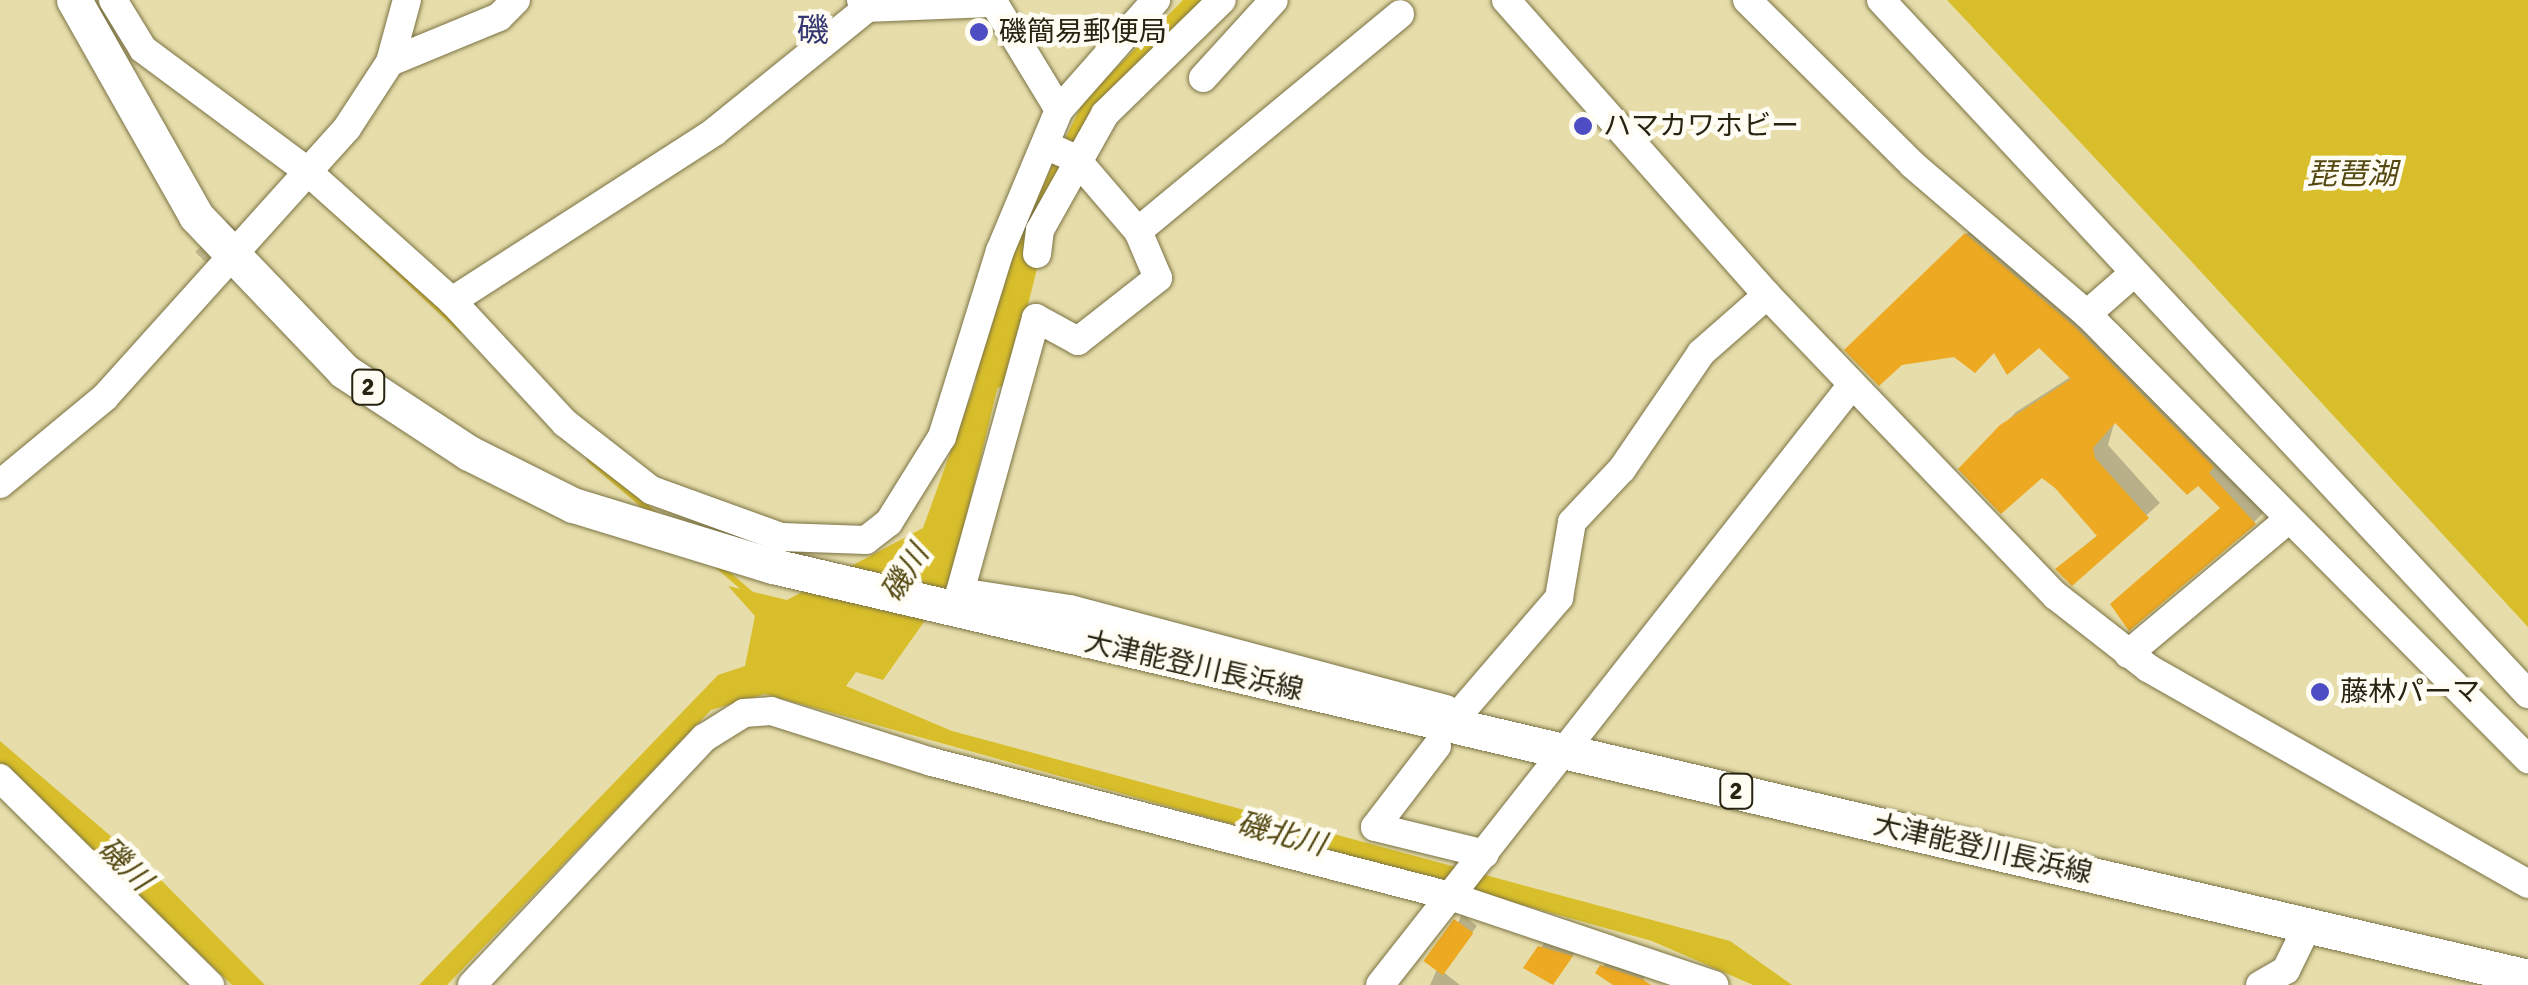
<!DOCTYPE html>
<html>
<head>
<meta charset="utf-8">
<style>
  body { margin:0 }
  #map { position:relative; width:2528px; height:985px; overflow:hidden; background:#e6ddab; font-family:Signika,"Noto Sans JP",sans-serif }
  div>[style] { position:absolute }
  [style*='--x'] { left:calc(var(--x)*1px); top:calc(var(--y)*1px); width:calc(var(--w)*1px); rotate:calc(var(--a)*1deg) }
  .water>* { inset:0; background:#d8be2a }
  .shadow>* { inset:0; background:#0003 }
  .stream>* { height:6px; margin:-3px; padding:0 3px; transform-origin:3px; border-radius:3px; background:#d8be2a }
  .river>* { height:38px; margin:-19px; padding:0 19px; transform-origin:19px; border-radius:19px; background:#d8be2a }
  .building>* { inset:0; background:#eda921; transform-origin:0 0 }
  .minor-tunnel>* { height:28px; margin-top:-14px; transform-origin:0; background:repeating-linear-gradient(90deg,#c0b88c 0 28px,transparent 0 42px) }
  .roads { filter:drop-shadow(0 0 2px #7b7244) drop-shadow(0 0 2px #7b7244) }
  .minor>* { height:28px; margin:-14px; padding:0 14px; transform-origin:14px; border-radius:14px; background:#fff }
  .major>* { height:35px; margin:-17.5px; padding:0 17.5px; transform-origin:17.5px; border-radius:17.5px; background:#fff }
  .dots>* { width:28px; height:28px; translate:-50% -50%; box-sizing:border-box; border:5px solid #fffdf3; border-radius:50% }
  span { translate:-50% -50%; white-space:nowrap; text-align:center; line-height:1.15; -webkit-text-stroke:9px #fffdf3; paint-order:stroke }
  .shield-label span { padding:2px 8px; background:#fffdf3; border:2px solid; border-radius:8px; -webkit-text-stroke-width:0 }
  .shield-label { font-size:25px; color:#282411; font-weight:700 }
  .poi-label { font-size:28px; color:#282411 }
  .left { translate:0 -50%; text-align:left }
  .street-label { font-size:28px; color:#282411 }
  .water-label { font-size:30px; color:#544912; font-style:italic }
  .quarter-label { font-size:32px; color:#353773 }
</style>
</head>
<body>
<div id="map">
  <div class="water">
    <div style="clip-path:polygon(1183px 0,1214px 0,1106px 104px,1034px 239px,1022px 288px,1006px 283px,1019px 235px,1083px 102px)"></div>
    <div style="clip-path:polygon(1947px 0,2528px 0,2528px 627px,2179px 248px)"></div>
    <div style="clip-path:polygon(999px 318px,1013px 323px,950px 585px,883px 680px,856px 672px,846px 686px,952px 731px,1730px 941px,1792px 985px,1753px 985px,1652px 941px,765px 694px,711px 710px,447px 985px,419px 985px,718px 675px,745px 666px,755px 616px,728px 586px,787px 600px,923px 528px)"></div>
    <div style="clip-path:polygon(0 741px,156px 875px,265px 985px,232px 985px,0 763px)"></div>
  </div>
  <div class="shadow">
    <div style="clip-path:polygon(1980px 221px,2267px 509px,2254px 522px,2115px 420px,2108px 445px,2160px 503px,2072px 583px,2071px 557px,2099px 534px,2057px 487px,2042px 474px,1962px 469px,2016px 412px,2072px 376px,2039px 344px,1955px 354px,1848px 350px)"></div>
    <div style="clip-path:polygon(1462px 914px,1477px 926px,1442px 971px,1460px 985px,1430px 985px)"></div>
    <div style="clip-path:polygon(1546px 941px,1577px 950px,1551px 984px,1526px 967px)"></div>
    <div style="clip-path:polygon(1612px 957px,1649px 970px,1640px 985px,1614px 985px,1602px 967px)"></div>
  </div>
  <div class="stream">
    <div style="--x:311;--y:189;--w:206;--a:43.2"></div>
    <div style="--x:590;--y:460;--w:82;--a:40.1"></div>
    <div style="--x:717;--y:565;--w:48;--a:40.7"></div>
  </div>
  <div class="river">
    <div style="--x:992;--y:370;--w:135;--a:-75.9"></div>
  </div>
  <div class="building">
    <div style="clip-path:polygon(1965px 233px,2075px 327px,2214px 467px,2209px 473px,2256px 524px,2129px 631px,2110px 604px,2220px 508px,2198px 486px,2187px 495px,2115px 423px,2093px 448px,2095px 458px,2149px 518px,2072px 586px,2055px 569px,2097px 536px,2055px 488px,2042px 478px,2001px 514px,1958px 469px,2000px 425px,2071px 379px,2039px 348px,2007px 375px,1994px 353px,1975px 373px,1954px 357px,1902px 365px,1879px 386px,1844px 350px)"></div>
    <div style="left:1454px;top:919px;width:24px;height:52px;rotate:36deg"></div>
    <div style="clip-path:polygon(1538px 946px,1573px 956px,1553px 985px,1523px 968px)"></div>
    <div style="clip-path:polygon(1600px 965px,1642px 979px,1651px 985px,1613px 985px,1595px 973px)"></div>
  </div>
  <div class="minor-tunnel">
    <div style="--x:205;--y:262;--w:45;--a:-45"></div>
  </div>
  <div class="roads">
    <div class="minor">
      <div style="--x:113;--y:0;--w:57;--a:58.5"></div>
      <div style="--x:143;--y:49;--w:204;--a:36.6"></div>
      <div style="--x:307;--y:171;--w:195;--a:41.9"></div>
      <div style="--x:452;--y:301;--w:166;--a:47.2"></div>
      <div style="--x:565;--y:423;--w:109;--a:37.9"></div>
      <div style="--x:651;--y:490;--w:138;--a:19.9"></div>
      <div style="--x:781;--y:537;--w:85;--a:2"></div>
      <div style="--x:866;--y:540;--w:29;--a:-38"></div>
      <div style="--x:889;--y:522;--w:100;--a:-58.1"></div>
      <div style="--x:942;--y:437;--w:195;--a:-72.7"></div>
      <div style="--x:1000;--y:251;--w:153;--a:-67.3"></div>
      <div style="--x:1059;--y:110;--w:147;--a:-48.6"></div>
      <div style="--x:1506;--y:0;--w:394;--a:48.5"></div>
      <div style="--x:1767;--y:295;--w:417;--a:46.2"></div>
      <div style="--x:2056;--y:596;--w:117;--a:38"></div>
      <div style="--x:2148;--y:668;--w:437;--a:29.6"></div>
      <div style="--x:1747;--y:0;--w:234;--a:44.8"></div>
      <div style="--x:1913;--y:165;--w:229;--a:40.6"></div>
      <div style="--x:2087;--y:314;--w:627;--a:45.26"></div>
      <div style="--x:1881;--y:0;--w:949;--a:47.01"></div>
      <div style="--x:867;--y:8;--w:127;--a:-2.3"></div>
      <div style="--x:994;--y:3;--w:125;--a:58.7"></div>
      <div style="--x:390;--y:62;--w:118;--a:-22.4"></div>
      <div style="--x:499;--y:17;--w:24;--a:-45"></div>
      <div style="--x:1203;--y:78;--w:105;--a:-47.7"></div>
      <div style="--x:1045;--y:145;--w:34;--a:24"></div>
      <div style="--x:1076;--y:159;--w:95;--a:49.3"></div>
      <div style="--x:1138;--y:231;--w:340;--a:-39.6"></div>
      <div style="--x:1138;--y:231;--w:51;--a:66.9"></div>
      <div style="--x:1158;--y:278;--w:102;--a:141.8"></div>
      <div style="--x:1078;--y:341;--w:48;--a:-151.3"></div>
      <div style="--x:1036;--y:318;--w:284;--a:105.5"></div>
      <div style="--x:960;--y:592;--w:111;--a:8.8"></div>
      <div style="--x:1070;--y:609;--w:389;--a:14.9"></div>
      <div style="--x:1037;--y:254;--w:24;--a:-83"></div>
      <div style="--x:1040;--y:230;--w:133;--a:-60.7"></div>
      <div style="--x:1105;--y:114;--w:163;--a:-44.3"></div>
      <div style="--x:452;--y:301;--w:312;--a:-32.8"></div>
      <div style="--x:714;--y:132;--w:197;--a:-39"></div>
      <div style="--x:867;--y:8;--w:10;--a:-127"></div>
      <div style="--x:2087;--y:314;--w:62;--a:-41.1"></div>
      <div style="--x:0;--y:484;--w:136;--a:-39.6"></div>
      <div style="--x:105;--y:397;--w:362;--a:-48"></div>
      <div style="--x:347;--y:128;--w:79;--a:-56.9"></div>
      <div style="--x:390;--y:62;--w:64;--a:-74.7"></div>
      <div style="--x:2128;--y:654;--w:210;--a:-40"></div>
      <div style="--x:1466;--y:706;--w:143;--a:-49.3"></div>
      <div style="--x:1559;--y:598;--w:77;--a:-80.3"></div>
      <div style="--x:1572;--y:522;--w:73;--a:-46.7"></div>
      <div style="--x:1622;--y:469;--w:140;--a:-55.7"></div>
      <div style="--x:1701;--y:353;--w:88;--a:-41.3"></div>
      <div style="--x:1437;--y:746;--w:102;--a:127.4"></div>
      <div style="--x:1375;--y:827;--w:113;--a:13.8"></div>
      <div style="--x:0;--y:778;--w:295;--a:44.6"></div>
      <div style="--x:472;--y:985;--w:339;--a:-46.8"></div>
      <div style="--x:704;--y:738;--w:47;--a:-32"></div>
      <div style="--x:744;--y:713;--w:27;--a:-4"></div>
      <div style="--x:771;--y:711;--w:169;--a:17.6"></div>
      <div style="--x:932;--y:762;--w:535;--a:14.5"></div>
      <div style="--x:1450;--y:896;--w:279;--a:18.6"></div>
      <div style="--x:1380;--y:985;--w:762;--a:-51.82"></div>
      <div style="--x:2260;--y:985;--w:30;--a:-30"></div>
      <div style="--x:2286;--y:970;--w:50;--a:-63.9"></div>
    </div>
    <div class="major">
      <div style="--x:74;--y:0;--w:248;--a:60.5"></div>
      <div style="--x:196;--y:216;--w:214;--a:46.3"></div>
      <div style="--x:344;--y:371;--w:149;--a:33.3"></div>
      <div style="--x:469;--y:453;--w:116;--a:26.6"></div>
      <div style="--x:573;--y:505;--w:209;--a:17"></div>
      <div style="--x:773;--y:566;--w:1802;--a:13.18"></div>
    </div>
  </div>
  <div class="dots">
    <div style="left:979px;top:32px;background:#4f4dc4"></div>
    <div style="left:1583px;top:126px;background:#4f4dc4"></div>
    <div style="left:2320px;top:692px;background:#4f4dc4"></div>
  </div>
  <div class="shield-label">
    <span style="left:368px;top:387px">2</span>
    <span style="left:1736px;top:791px">2</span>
  </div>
  <div class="poi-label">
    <span class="left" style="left:999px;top:32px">磯簡易郵便局</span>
    <span class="left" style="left:1603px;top:126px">ハマカワホビー</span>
    <span class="left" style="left:2340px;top:692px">藤林パーマ</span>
  </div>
  <div class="street-label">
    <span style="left:1194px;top:666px;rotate:13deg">大津能登川長浜線</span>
    <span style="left:1983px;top:849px;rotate:13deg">大津能登川長浜線</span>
  </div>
  <div class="water-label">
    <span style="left:2352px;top:175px">琵琶湖</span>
    <span style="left:906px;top:574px;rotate:-58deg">磯川</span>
    <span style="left:1281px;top:835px;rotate:15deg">磯北川</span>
    <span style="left:124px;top:865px;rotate:44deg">磯川</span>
  </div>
  <div class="quarter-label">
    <span style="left:813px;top:31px">磯</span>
  </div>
</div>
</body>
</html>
